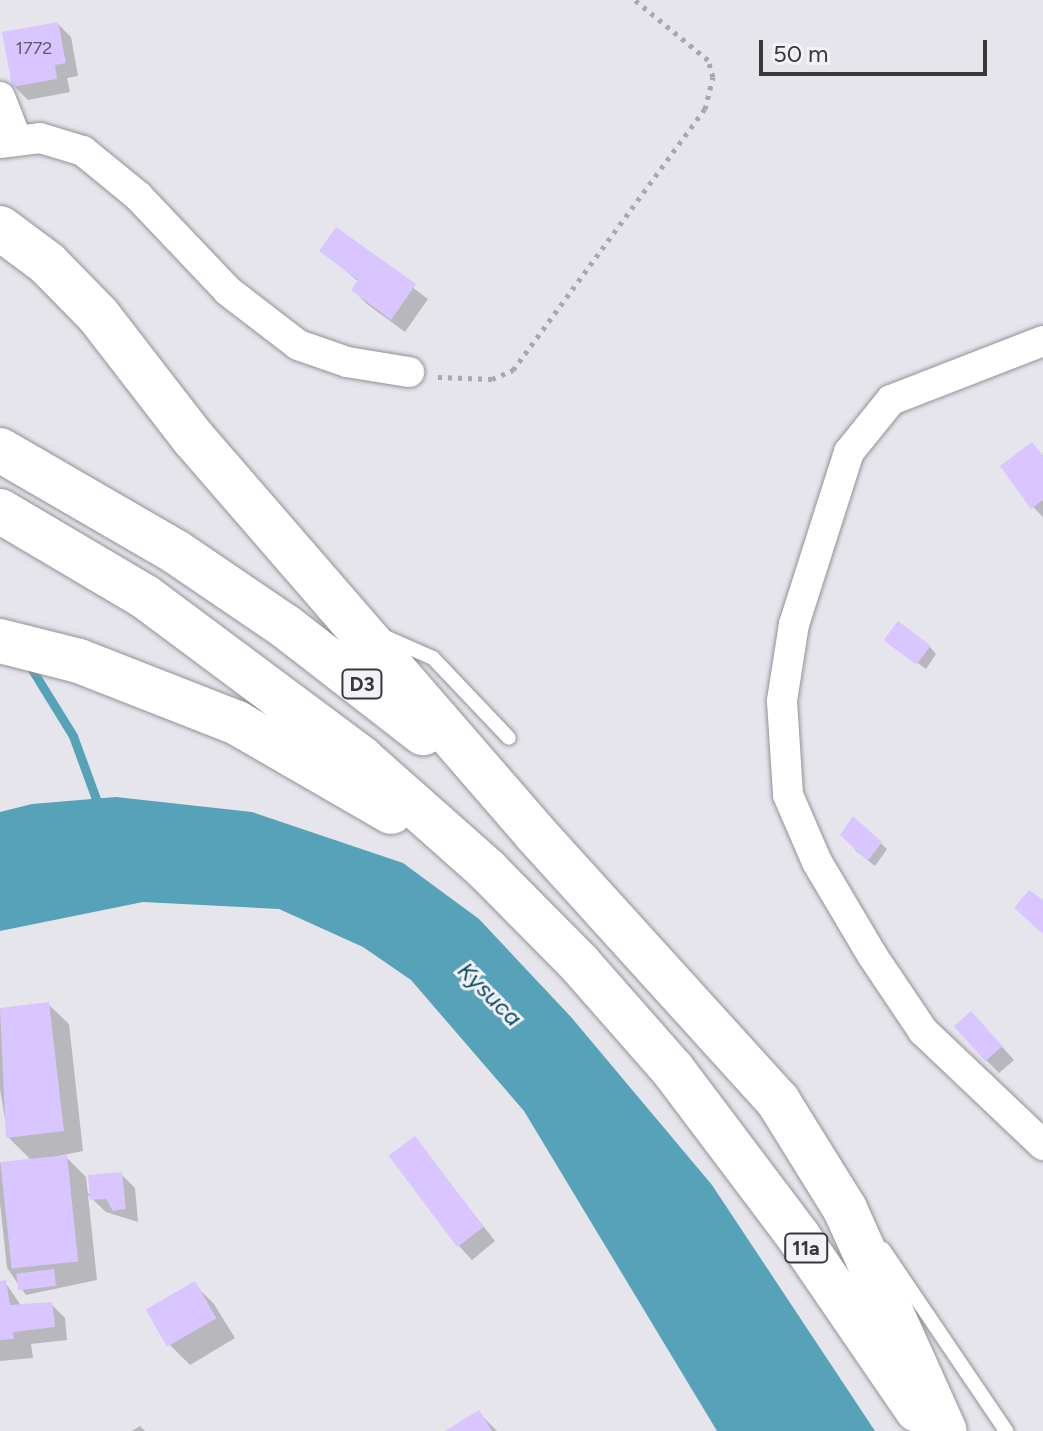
<!DOCTYPE html>
<html>
<head>
<meta charset="utf-8">
<style>
  body { margin:0 }
  #map { position:relative; width:1043px; height:1431px; overflow:hidden; background:#e7e5ec; font-family:Figtree,sans-serif }
  div>[style] { position:absolute }
  [style*='--x'] { left:calc(var(--x)*1px); top:calc(var(--y)*1px); width:calc(var(--w)*1px); rotate:calc(var(--a)*1deg) }
  .water>* { inset:0; background:#56a2b9 }
  .shadow>* { inset:0; background:#0003 }
  .stream>* { height:9px; margin:-4.5px; padding:0 4.5px; transform-origin:4.5px; border-radius:4.5px; background:#56a2b9 }
  .building>* { inset:0; background:#d9c5ff; transform-origin:0 0 }
  .path>* { height:5px; margin-top:-2.5px; transform-origin:0; background:repeating-linear-gradient(90deg,#a9a7ad 0 4px,transparent 0 10px) }
  .roads { filter:drop-shadow(0 0 2px #939197) drop-shadow(0 0 2px #939197) }
  .lane>* { height:14px; margin:-7px; padding:0 7px; transform-origin:7px; border-radius:7px; background:#fff }
  .street>* { height:30px; margin:-15px; padding:0 15px; transform-origin:15px; border-radius:15px; background:#fff }
  .primary>* { height:44px; margin:-22px; padding:0 22px; transform-origin:22px; border-radius:22px; background:#fff }
  .highway>* { height:44px; margin:-22px; padding:0 22px; transform-origin:22px; border-radius:22px; background:#fff }
  span { translate:-50% -50%; white-space:nowrap; text-align:center; line-height:1.15; -webkit-text-stroke:6px #f4f2f9; paint-order:stroke }
  .number-label { font-size:18px; color:#605a6b }
  .number-label span { -webkit-text-stroke-width:0 }
  .shield-label span { padding:2px 6px; background:#f4f2f9; border:2px solid; border-radius:6px; -webkit-text-stroke-width:0 }
  .shield-label { font-size:20px; color:#38373a; font-weight:700 }
  .water-label { font-size:24px; color:#074c5d; font-style:italic }
  .scale { position:absolute; left:759px; top:40px; width:228px; height:36px; box-sizing:border-box; border:4px solid #38373a; border-top:0; padding-left:10px; font-size:24px; line-height:28px; white-space:nowrap; color:#38373a; -webkit-text-stroke:6px #f4f2f9; paint-order:stroke }
</style>
</head>
<body>
<div id="map">
  <div class="water">
    <div style="clip-path:polygon(116px 797px,252px 812px,403px 863px,479px 919px,571px 1017px,712px 1185px,875px 1431px,717px 1431px,524px 1111px,411px 980px,363px 947px,279px 909px,143px 902px,0 931px,0 812px,32px 804px)"></div>
  </div>
  <div class="shadow">
    <div style="clip-path:polygon(58px 24px,71px 37px,78px 76px,67px 78px,70px 92px,28px 100px,14px 86px)"></div>
    <div style="clip-path:polygon(336px 230px,428px 299px,405px 332px,367px 304px,353px 290px,359px 282px,321px 250px)"></div>
    <div style="clip-path:polygon(1032px 444px,1043px 456px,1043px 517px,1033px 507px)"></div>
    <div style="clip-path:polygon(887px 641px,930px 647px,936px 654px,926px 669px)"></div>
    <div style="clip-path:polygon(854px 819px,887px 849px,875px 866px,855px 850px)"></div>
    <div style="clip-path:polygon(48px 1004px,69px 1024px,83px 1151px,43px 1159px,66px 1157px,86px 1177px,88px 1194px,121px 1174px,135px 1188px,138px 1222px,106px 1212px,88px 1195px,97px 1280px,26px 1295px,7px 1268px,0 1203px,0 1163px,31px 1160px,8px 1137px,0 1089px,0 1010px)"></div>
    <div style="clip-path:polygon(984px 1027px,1014px 1060px,999px 1073px,986px 1060px)"></div>
    <div style="clip-path:polygon(415px 1139px,495px 1241px,472px 1260px,459px 1246px)"></div>
    <div style="clip-path:polygon(5px 1282px,22px 1307px,51px 1304px,65px 1318px,67px 1340px,31px 1344px,33px 1358px,0 1361px,0 1283px)"></div>
    <div style="clip-path:polygon(194px 1284px,214px 1304px,235px 1338px,190px 1365px,170px 1345px)"></div>
    <div style="clip-path:polygon(479px 1413px,497px 1431px,449px 1431px)"></div>
    <div style="clip-path:polygon(140px 1426px,145px 1431px,132px 1431px)"></div>
  </div>
  <div class="stream">
    <div style="--x:28;--y:663;--w:86;--a:58.3"></div>
    <div style="--x:73;--y:736;--w:76;--a:69.9"></div>
  </div>
  <div class="building">
    <div style="clip-path:polygon(58px 22px,66px 63px,55px 65px,57px 79px,12px 87px,2px 32px)"></div>
    <div style="clip-path:polygon(336px 227px,416px 284px,391px 320px,351px 290px,358px 280px,319px 251px)"></div>
    <div style="clip-path:polygon(1032px 442px,1043px 456px,1043px 500px,1031px 509px,1000px 466px)"></div>
    <div style="left:898px;top:621px;width:41px;height:24px;rotate:37deg"></div>
    <div style="clip-path:polygon(853px 816px,882px 842px,868px 861px,840px 835px)"></div>
    <div style="clip-path:polygon(1029px 890px,1043px 900px,1043px 934px,1014px 908px)"></div>
    <div style="clip-path:polygon(49px 1002px,64px 1131px,6px 1138px,0 1008px)"></div>
    <div style="left:971px;top:1011px;width:47px;height:23px;rotate:48deg"></div>
    <div style="left:415px;top:1136px;width:114px;height:33px;rotate:53deg"></div>
    <div style="left:67px;top:1155px;width:107px;height:67px;rotate:84deg"></div>
    <div style="clip-path:polygon(122px 1172px,126px 1209px,113px 1211px,106px 1199px,90px 1200px,88px 1175px)"></div>
    <div style="left:54px;top:1269px;width:17px;height:38px;rotate:83deg"></div>
    <div style="clip-path:polygon(6px 1280px,10px 1305px,52px 1302px,55px 1327px,13px 1332px,14px 1339px,0 1340px,0 1281px)"></div>
    <div style="left:195px;top:1281px;width:43px;height:57px;rotate:60deg"></div>
    <div style="clip-path:polygon(479px 1410px,492px 1431px,445px 1431px)"></div>
  </div>
  <div class="path">
    <div style="--x:438;--y:377;--w:54;--a:2.1"></div>
    <div style="--x:492;--y:379;--w:23;--a:-23"></div>
    <div style="--x:513;--y:370;--w:324;--a:-53.7"></div>
    <div style="--x:705;--y:109;--w:33;--a:-76"></div>
    <div style="--x:713;--y:77;--w:18;--a:-106"></div>
    <div style="--x:708;--y:60;--w:94;--a:-140.6"></div>
  </div>
  <div class="roads">
    <div class="lane">
      <div style="--x:385;--y:637;--w:52;--a:23.6"></div>
      <div style="--x:433;--y:658;--w:110;--a:46.5"></div>
      <div style="--x:883;--y:1249;--w:220;--a:55.9"></div>
    </div>
    <div class="street">
      <div style="--x:0;--y:97;--w:44;--a:68.7"></div>
      <div style="--x:0;--y:143;--w:40;--a:-7.1"></div>
      <div style="--x:40;--y:138;--w:45;--a:16.8"></div>
      <div style="--x:83;--y:151;--w:71;--a:39.3"></div>
      <div style="--x:138;--y:196;--w:131;--a:46.5"></div>
      <div style="--x:228;--y:291;--w:88;--a:37.6"></div>
      <div style="--x:298;--y:345;--w:52;--a:19.1"></div>
      <div style="--x:347;--y:362;--w:63;--a:9.2"></div>
      <div style="--x:1043;--y:341;--w:163;--a:158.8"></div>
      <div style="--x:891;--y:400;--w:67;--a:128.9"></div>
      <div style="--x:849;--y:452;--w:181;--a:107.7"></div>
      <div style="--x:794;--y:624;--w:78;--a:98.9"></div>
      <div style="--x:782;--y:701;--w:94;--a:86.3"></div>
      <div style="--x:788;--y:795;--w:73;--a:66.6"></div>
      <div style="--x:817;--y:862;--w:108;--a:59.4"></div>
      <div style="--x:872;--y:955;--w:92;--a:56.1"></div>
      <div style="--x:923;--y:1031;--w:166;--a:43.5"></div>
    </div>
    <div class="primary">
      <div style="--x:0;--y:228;--w:59;--a:36.7"></div>
      <div style="--x:47;--y:263;--w:73;--a:45.6"></div>
      <div style="--x:98;--y:315;--w:157;--a:52.3"></div>
      <div style="--x:194;--y:439;--w:521;--a:49.12"></div>
      <div style="--x:535;--y:833;--w:362;--a:47.8"></div>
      <div style="--x:778;--y:1101;--w:127;--a:58.2"></div>
      <div style="--x:845;--y:1209;--w:243;--a:65.8"></div>
      <div style="--x:176;--y:552;--w:132;--a:34.2"></div>
      <div style="--x:285;--y:626;--w:175;--a:37.8"></div>
      <div style="--x:144;--y:596;--w:271;--a:36.7"></div>
      <div style="--x:361;--y:758;--w:169;--a:41.6"></div>
      <div style="--x:487;--y:870;--w:131;--a:45.3"></div>
      <div style="--x:579;--y:963;--w:142;--a:48.7"></div>
      <div style="--x:673;--y:1070;--w:208;--a:53"></div>
      <div style="--x:798;--y:1236;--w:211;--a:55.6"></div>
      <div style="--x:0;--y:641;--w:81;--a:14.2"></div>
      <div style="--x:79;--y:661;--w:170;--a:21.4"></div>
      <div style="--x:237;--y:723;--w:178;--a:30"></div>
    </div>
    <div class="highway">
      <div style="--x:0;--y:450;--w:203;--a:30.1"></div>
      <div style="--x:0;--y:511;--w:167;--a:30.6"></div>
    </div>
  </div>
  <div class="number-label">
    <span style="left:34px;top:48px">1772</span>
  </div>
  <div class="shield-label">
    <span style="left:362px;top:684px">D3</span>
    <span style="left:806px;top:1248px">11a</span>
  </div>
  <div class="water-label">
    <span style="left:490px;top:994px;rotate:45deg">Kysuca</span>
  </div>
  <div class="scale">50 m</div>
</div>
</body>
</html>
